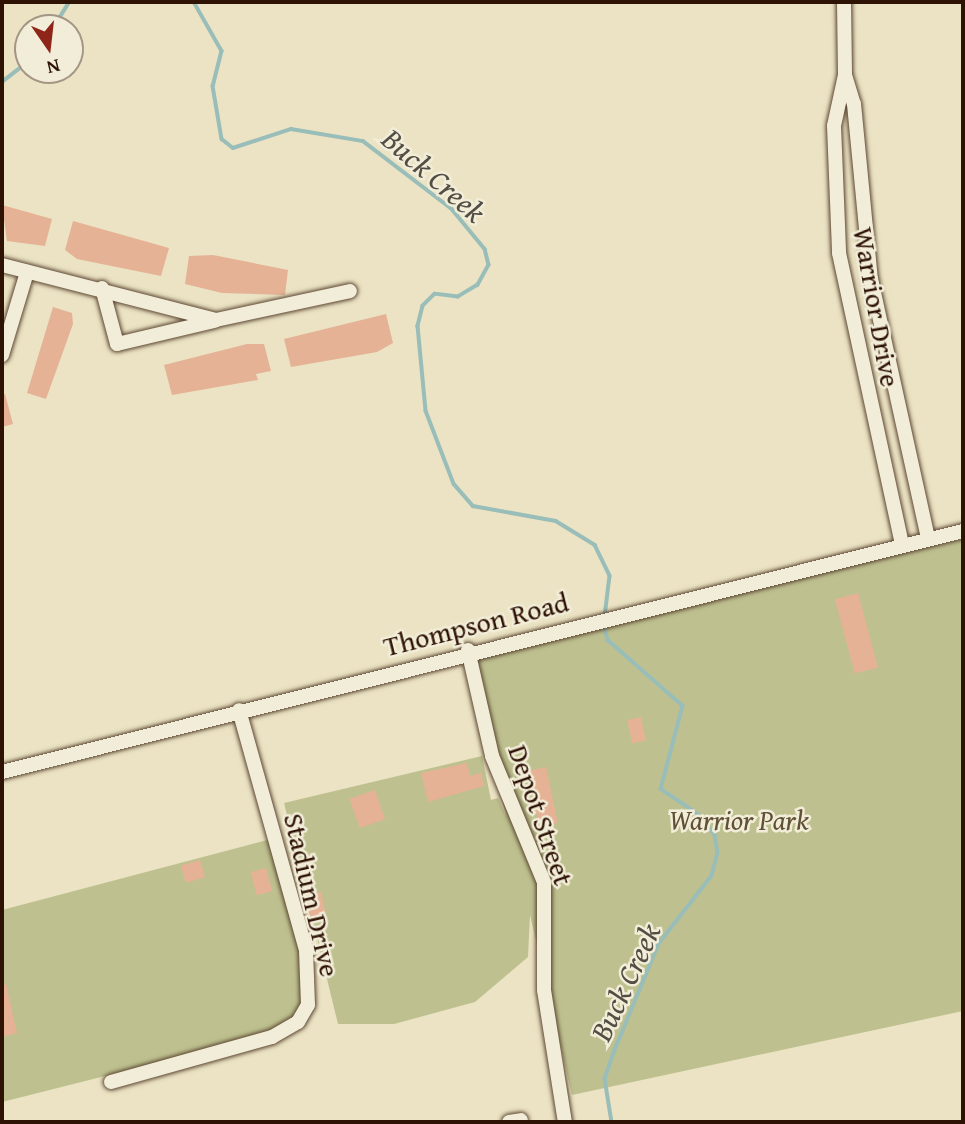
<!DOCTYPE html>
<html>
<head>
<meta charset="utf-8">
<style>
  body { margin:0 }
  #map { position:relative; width:965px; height:1124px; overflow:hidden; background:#ebe3c3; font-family:"Gentium Book Plus",serif }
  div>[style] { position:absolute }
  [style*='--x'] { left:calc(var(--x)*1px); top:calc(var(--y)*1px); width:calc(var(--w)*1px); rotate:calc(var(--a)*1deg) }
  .green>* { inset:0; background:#bec18f }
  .stream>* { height:3.5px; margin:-1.75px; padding:0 1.75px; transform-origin:1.75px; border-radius:1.75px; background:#99bdb8 }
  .building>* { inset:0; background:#e5b295; transform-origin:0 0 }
  .roads { filter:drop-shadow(0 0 2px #5d4734) drop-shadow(0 0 2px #5d4734) }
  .minor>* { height:14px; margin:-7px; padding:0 7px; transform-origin:7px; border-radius:7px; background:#f2edd8 }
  span { translate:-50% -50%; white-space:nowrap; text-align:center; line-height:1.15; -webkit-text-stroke:5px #f2edd8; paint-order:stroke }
  .street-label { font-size:28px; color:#2e1305 }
  .park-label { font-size:28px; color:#605035; font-style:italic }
  .water-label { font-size:30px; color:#534e44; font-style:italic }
  .frame { position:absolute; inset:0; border:4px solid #2e1305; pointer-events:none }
  .north { position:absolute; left:14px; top:14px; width:70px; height:70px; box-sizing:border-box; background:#f2edd8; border:2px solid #a49684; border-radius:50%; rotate:166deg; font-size:19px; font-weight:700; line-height:28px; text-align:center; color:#2e1305 }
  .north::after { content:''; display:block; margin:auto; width:24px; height:32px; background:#8f2418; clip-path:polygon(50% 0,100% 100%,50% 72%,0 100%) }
</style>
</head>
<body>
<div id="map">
  <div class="green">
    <div style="clip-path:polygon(963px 539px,963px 1011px,572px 1095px,530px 915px,528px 957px,475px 1002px,394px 1024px,338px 1024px,284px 803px,482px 756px,491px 800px,498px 798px,506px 816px,468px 650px)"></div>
    <div style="clip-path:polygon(271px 839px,306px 974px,308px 995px,294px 1018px,264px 1036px,2px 1102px,2px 910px)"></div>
  </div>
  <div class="stream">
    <div style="--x:194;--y:2;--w:56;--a:60.3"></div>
    <div style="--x:222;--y:51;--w:36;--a:104"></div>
    <div style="--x:213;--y:86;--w:54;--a:80.4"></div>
    <div style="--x:222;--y:139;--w:14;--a:39"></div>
    <div style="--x:233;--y:148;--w:61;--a:-18.1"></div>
    <div style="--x:291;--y:129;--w:73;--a:9.5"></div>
    <div style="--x:363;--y:141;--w:112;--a:37.4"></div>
    <div style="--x:452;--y:209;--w:52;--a:50.5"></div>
    <div style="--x:485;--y:249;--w:16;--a:76"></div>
    <div style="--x:489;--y:265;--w:23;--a:119"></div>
    <div style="--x:478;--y:285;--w:23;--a:149"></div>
    <div style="--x:458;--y:297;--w:23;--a:-173"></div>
    <div style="--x:435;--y:294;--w:17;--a:135"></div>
    <div style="--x:423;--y:306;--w:21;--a:104"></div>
    <div style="--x:418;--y:326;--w:85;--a:84.6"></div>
    <div style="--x:426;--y:411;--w:78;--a:69"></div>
    <div style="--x:454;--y:484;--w:29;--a:49"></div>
    <div style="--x:473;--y:506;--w:84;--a:10.2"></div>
    <div style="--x:556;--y:521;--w:46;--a:31.6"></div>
    <div style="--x:595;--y:545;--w:34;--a:64"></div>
    <div style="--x:610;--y:576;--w:41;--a:97"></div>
    <div style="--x:53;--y:28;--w:31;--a:-58"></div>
    <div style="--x:2;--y:82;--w:33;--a:-38"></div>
    <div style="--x:604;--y:625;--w:16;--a:75"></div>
    <div style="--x:608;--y:640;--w:100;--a:41.3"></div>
    <div style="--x:683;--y:706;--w:86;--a:104.8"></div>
    <div style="--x:661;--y:789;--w:45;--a:34"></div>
    <div style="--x:698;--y:814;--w:27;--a:51"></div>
    <div style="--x:715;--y:835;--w:18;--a:81"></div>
    <div style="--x:718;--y:853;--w:24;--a:105"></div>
    <div style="--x:712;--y:876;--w:86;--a:127.9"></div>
    <div style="--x:659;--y:944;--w:115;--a:112.5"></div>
    <div style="--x:615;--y:1050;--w:31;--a:109"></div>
    <div style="--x:605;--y:1079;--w:44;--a:80.8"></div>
  </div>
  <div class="building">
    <div style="clip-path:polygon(2px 205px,52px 219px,45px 246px,7px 241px)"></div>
    <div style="clip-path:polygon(73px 221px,169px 248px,161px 276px,77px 259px,65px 250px)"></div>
    <div style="clip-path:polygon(213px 255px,288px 270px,285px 295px,222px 293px,185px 284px,189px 256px)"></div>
    <div style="clip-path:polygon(53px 307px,72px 313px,73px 324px,46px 399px,27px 393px)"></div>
    <div style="clip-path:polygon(386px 314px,393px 343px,377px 352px,291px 367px,284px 339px)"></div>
    <div style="clip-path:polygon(247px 344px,264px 344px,271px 371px,256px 374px,258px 380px,172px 395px,164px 365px)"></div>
    <div style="clip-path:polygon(5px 394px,13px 424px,2px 427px,2px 395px)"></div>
    <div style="left:858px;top:593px;width:77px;height:24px;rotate:75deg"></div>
    <div style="left:641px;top:717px;width:24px;height:14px;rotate:78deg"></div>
    <div style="clip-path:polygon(467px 763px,470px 776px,481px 773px,484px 786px,428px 802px,421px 773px)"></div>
    <div style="left:546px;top:767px;width:57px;height:19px;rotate:78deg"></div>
    <div style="left:375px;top:790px;width:31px;height:27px;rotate:71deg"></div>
    <div style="left:200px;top:860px;width:18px;height:20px;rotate:74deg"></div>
    <div style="left:266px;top:868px;width:24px;height:16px;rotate:75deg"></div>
    <div style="left:321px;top:892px;width:25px;height:16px;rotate:78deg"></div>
    <div style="clip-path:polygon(6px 984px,17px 1033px,2px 1037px,2px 985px)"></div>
  </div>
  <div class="roads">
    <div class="minor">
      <div style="--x:844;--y:2;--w:73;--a:89.2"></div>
      <div style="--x:845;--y:75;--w:30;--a:73"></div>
      <div style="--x:854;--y:104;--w:176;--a:84.5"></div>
      <div style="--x:871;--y:279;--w:266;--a:77.6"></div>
      <div style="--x:845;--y:75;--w:52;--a:102.2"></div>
      <div style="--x:834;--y:126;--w:127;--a:87.7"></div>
      <div style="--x:839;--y:253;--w:299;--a:77.8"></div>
      <div style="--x:2;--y:265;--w:221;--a:14.4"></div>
      <div style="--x:216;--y:320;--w:137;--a:-12.2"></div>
      <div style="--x:102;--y:288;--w:58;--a:75"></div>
      <div style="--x:117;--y:344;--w:100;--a:-13.3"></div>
      <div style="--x:2;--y:355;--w:87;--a:-73.2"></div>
      <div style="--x:468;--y:650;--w:109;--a:77.2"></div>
      <div style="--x:492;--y:756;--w:136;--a:67.6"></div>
      <div style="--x:544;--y:882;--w:108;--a:90"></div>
      <div style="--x:544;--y:990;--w:134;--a:81"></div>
      <div style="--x:2;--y:772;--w:991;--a:-14.08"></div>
      <div style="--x:111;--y:1082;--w:167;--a:-15.6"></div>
      <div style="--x:272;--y:1037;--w:30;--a:-30"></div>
      <div style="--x:298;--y:1022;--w:20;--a:-60"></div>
      <div style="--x:308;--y:1005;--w:55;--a:-92.1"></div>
      <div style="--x:306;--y:950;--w:249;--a:-105.6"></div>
      <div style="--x:509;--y:1122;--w:12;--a:-9"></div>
    </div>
  </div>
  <div class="street-label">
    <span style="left:877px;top:307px;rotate:80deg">Warrior Drive</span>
    <span style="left:476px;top:624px;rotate:-14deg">Thompson Road</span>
    <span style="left:541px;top:815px;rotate:71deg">Depot Street</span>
    <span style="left:312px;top:895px;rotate:77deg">Stadium Drive</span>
  </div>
  <div class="park-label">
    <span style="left:739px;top:820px">Warrior Park</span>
  </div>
  <div class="water-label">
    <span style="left:434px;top:175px;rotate:41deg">Buck Creek</span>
    <span style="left:625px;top:982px;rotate:-65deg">Buck Creek</span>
  </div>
  <div class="frame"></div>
  <div class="north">N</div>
</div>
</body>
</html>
